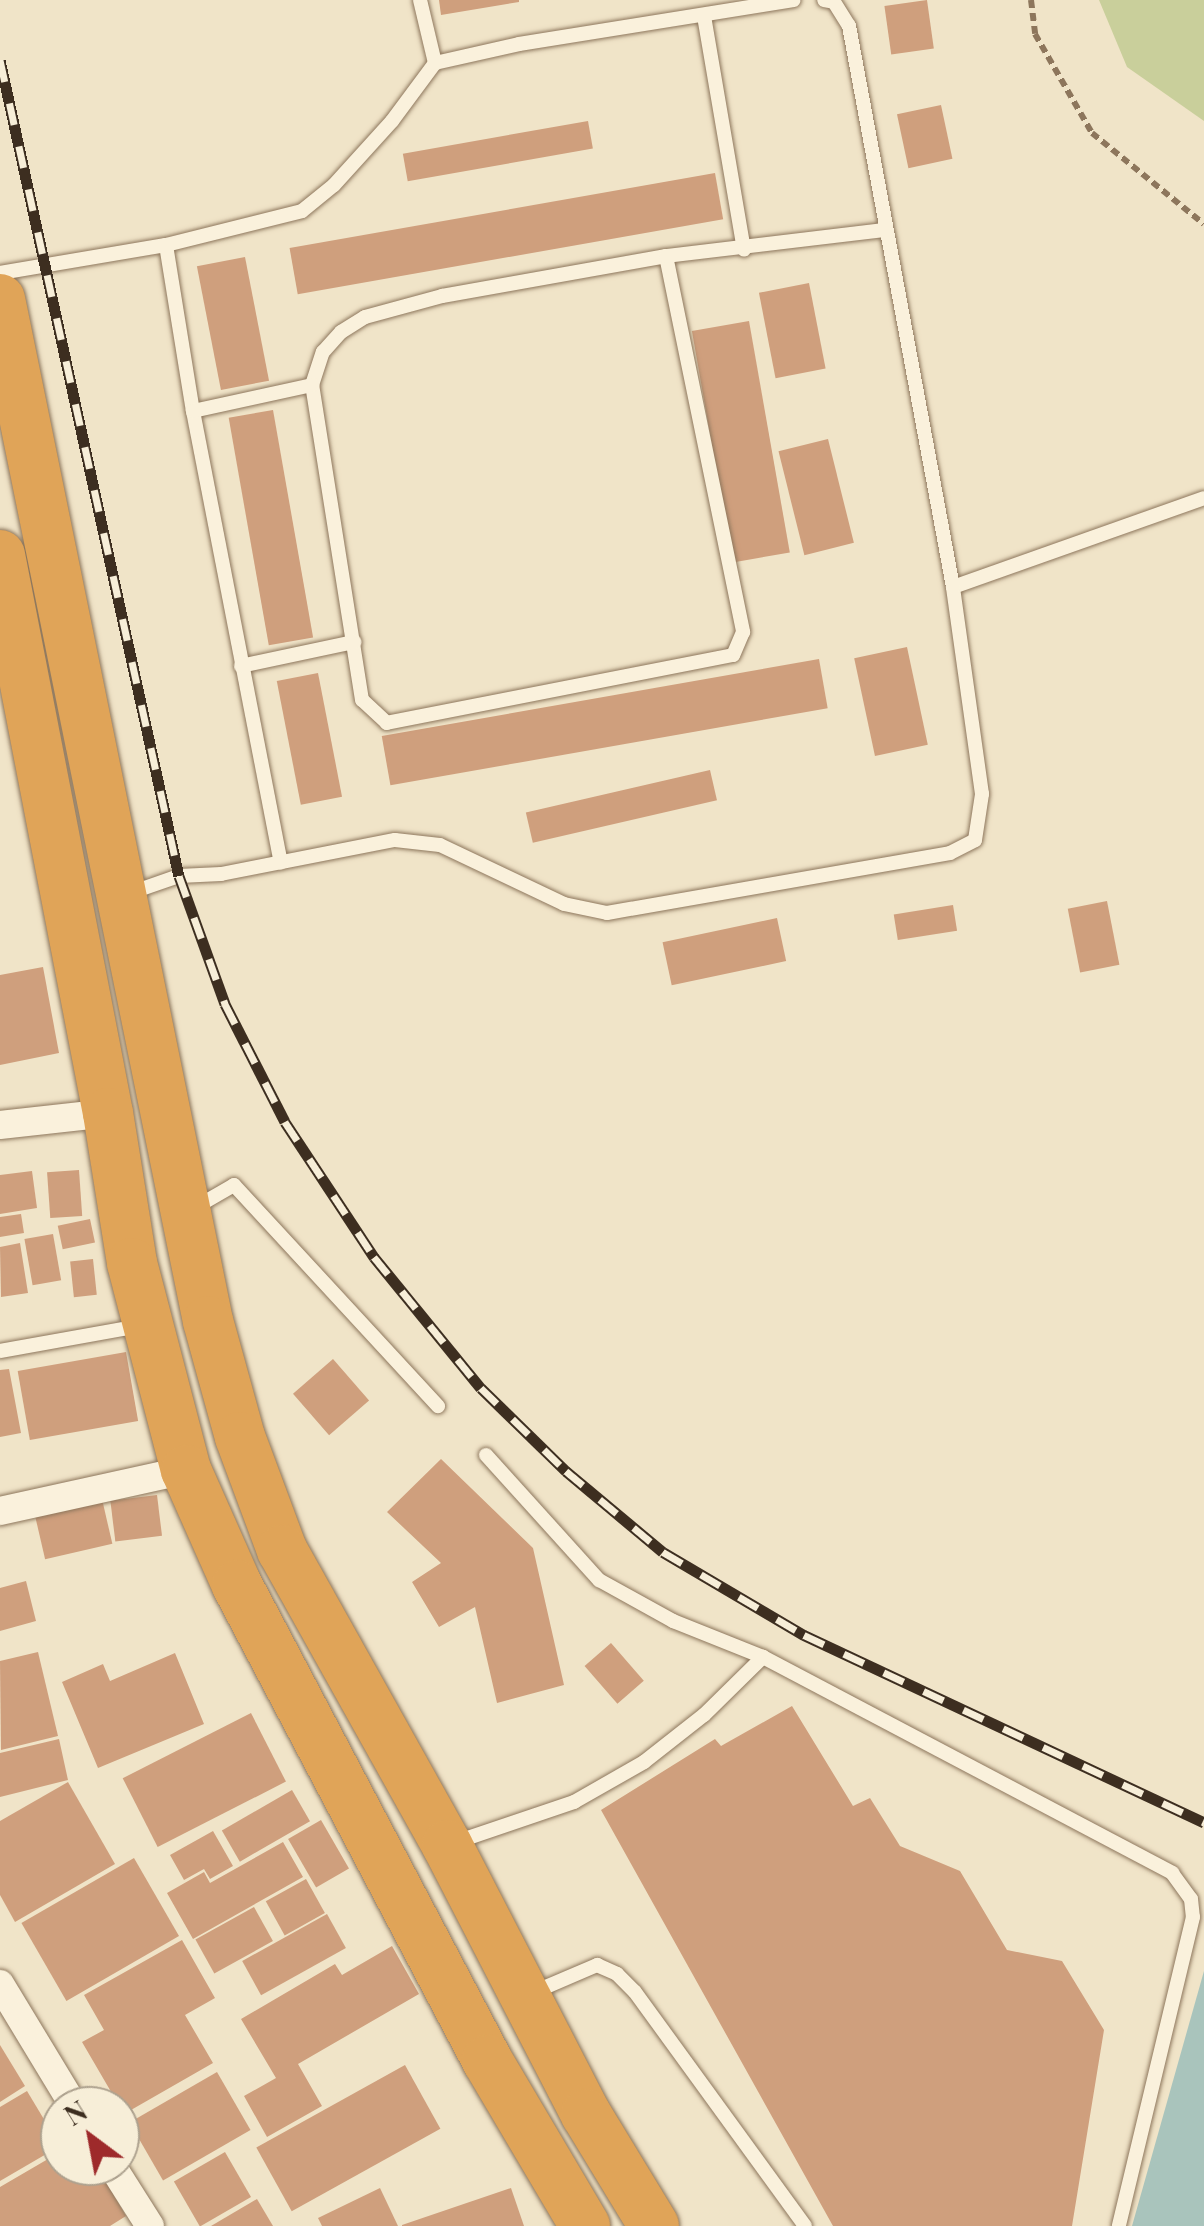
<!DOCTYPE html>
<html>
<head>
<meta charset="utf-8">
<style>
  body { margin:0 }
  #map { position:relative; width:1204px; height:2226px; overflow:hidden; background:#f0e4c8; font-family:"Playfair Display",serif }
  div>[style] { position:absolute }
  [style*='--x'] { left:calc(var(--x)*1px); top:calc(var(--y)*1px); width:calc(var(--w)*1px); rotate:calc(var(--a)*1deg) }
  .green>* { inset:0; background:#c9cf9b }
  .water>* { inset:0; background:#a9c4bc }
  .building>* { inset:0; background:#cf9f7d; transform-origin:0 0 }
  .path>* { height:6px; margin-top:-3px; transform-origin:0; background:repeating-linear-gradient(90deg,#8d765c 0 8px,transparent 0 13px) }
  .roads { filter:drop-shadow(0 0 2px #8d765c) drop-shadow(0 0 2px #8d765c) }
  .lane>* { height:14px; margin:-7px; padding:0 7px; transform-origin:7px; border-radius:7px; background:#faf1dc }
  .street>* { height:28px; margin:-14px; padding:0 14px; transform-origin:14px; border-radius:14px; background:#faf1dc }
  .highway>* { height:50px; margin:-25px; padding:0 25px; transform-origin:25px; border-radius:25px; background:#e0a458 }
  .rail>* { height:11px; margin-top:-5.5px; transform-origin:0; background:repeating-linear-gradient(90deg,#f7eed8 0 22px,#3d2e20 0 44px); box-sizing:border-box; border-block:2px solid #3d2e20 }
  span { translate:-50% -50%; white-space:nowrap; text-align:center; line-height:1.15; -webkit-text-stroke:8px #f7eed8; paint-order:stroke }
  .north { position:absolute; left:40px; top:2086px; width:100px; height:100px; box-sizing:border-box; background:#f7eed8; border:2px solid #ada18e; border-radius:50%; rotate:328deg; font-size:28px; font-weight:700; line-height:40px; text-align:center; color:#3d2e20 }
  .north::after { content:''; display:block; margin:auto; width:35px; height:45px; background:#9e2a2b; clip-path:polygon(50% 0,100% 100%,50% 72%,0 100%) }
</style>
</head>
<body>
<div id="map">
  <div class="green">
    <div style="clip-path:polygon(1099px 0,1204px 0,1204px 121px,1127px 67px)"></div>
  </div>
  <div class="water">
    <div style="clip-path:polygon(1204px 1971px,1204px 2226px,1132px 2226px)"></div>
  </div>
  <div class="building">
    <div style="clip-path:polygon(439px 0,519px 0,519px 2px,441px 15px)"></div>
    <div style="left:927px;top:0;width:49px;height:43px;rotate:82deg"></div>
    <div style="left:941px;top:105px;width:55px;height:45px;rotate:78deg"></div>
    <div style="left:588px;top:121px;width:28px;height:188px;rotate:80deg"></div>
    <div style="left:715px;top:173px;width:47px;height:432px;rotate:80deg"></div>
    <div style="left:245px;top:257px;width:126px;height:49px;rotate:79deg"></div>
    <div style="left:809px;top:283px;width:87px;height:51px;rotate:79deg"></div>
    <div style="left:749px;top:321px;width:235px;height:58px;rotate:80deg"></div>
    <div style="left:273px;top:410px;width:231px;height:45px;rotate:80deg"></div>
    <div style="left:828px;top:439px;width:107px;height:51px;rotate:76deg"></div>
    <div style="left:907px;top:647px;width:100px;height:54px;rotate:78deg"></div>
    <div style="left:819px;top:659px;width:50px;height:444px;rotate:80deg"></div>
    <div style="left:318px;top:673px;width:126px;height:42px;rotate:79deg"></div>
    <div style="left:710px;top:770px;width:31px;height:189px;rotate:77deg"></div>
    <div style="left:1107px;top:901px;width:65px;height:40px;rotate:79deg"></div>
    <div style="left:953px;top:905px;width:26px;height:60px;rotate:81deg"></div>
    <div style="left:777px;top:918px;width:44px;height:117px;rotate:78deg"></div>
    <div style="clip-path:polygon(43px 967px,59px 1053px,0 1065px,0 975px)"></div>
    <div style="left:79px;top:1170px;width:46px;height:32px;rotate:86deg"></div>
    <div style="clip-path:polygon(32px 1171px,37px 1208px,0 1214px,0 1175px)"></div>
    <div style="clip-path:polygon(21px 1214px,24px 1233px,0 1237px,0 1217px)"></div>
    <div style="left:90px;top:1219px;width:24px;height:33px;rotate:78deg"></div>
    <div style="left:53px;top:1234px;width:47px;height:29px;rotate:80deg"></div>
    <div style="clip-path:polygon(20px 1243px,28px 1293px,1px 1297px,0 1247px)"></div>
    <div style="left:93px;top:1259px;width:36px;height:23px;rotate:84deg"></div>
    <div style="left:126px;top:1352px;width:70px;height:110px;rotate:80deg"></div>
    <div style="left:333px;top:1359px;width:55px;height:53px;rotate:49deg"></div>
    <div style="clip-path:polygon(9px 1369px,21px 1433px,0 1437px,0 1370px)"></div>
    <div style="clip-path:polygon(441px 1459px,533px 1548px,564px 1685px,497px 1703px,475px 1607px,439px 1627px,412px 1582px,441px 1563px,387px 1512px)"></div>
    <div style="left:157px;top:1495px;width:41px;height:47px;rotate:83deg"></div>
    <div style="left:102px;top:1499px;width:46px;height:69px;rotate:77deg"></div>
    <div style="clip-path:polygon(26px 1581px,36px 1621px,0 1631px,0 1588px)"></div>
    <div style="left:611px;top:1643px;width:50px;height:35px;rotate:49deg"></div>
    <div style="clip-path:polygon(38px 1652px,58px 1736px,1px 1750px,0 1661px)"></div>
    <div style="clip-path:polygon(175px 1653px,204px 1724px,98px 1768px,62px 1682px,103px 1664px,110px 1681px)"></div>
    <div style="clip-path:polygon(792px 1706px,853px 1806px,870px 1798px,900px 1846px,960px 1871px,1007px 1950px,1062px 1961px,1104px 2030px,1072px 2226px,833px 2226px,601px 1810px,715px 1739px,721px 1746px)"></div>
    <div style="left:251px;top:1713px;width:77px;height:144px;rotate:63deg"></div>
    <div style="clip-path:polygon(59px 1739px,68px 1780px,0 1797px,0 1753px)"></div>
    <div style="clip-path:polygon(68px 1782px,115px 1864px,15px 1922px,0 1895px,0 1821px)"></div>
    <div style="left:292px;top:1790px;width:36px;height:81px;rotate:60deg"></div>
    <div style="left:321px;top:1820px;width:56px;height:38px;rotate:60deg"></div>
    <div style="clip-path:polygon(213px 1831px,233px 1866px,210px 1879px,204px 1869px,184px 1880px,170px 1855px)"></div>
    <div style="clip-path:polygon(283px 1842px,303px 1877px,193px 1939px,167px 1893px,204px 1872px,210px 1883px)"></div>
    <div style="left:134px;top:1858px;width:90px;height:130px;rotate:60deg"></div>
    <div style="left:306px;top:1879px;width:39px;height:46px;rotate:61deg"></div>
    <div style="left:254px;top:1907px;width:39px;height:67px;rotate:61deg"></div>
    <div style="left:327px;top:1914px;width:39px;height:97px;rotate:61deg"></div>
    <div style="clip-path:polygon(182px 1940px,215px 1998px,185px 2015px,213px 2063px,124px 2114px,82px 2042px,104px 2030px,84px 1995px)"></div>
    <div style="clip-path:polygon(392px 1946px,419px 1994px,298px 2064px,322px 2106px,267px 2137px,244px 2096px,276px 2078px,241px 2019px,335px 1964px,342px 1975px)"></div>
    <div style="clip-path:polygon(0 2045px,25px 2086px,0 2102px)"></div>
    <div style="left:405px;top:2065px;width:73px;height:170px;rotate:61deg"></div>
    <div style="left:217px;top:2072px;width:67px;height:101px;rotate:60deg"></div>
    <div style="clip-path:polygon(27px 2091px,60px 2146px,0 2181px,0 2107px)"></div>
    <div style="clip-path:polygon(60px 2152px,60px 2166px,97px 2166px,126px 2216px,110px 2226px,0 2226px,0 2187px)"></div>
    <div style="left:225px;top:2152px;width:52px;height:59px;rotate:60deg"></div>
    <div style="clip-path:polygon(380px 2188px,398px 2226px,322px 2226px,318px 2218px)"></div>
    <div style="clip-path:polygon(511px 2188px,524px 2226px,402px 2226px,402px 2225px)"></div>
    <div style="clip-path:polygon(257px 2199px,273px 2226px,211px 2226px)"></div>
  </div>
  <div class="path">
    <div style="--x:1031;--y:0;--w:34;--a:83"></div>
    <div style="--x:1035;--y:34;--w:114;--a:60.1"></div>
    <div style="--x:1092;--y:133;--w:144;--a:39.1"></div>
  </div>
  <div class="roads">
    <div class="lane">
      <div style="--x:420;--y:0;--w:65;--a:76.6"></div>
      <div style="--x:704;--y:16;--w:237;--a:80.3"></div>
      <div style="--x:166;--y:245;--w:168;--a:80.8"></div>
      <div style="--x:193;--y:411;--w:460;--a:79"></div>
      <div style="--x:666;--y:256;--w:384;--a:78.4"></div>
      <div style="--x:743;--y:632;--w:25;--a:113"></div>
      <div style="--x:733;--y:655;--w:353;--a:168.9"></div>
      <div style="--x:387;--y:723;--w:34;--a:-137"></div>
      <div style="--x:362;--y:700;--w:319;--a:-99"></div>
      <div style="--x:312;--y:385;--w:35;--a:-72"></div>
      <div style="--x:323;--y:352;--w:27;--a:-48"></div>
      <div style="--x:341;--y:332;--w:28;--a:-32"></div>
      <div style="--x:365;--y:317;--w:80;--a:-15.3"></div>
      <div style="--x:442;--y:296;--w:228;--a:-10.1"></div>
      <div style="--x:666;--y:256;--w:219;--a:-6.8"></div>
      <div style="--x:0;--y:273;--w:168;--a:-9.6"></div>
      <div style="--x:166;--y:245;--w:140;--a:-14"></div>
      <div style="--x:302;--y:211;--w:41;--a:-39.1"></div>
      <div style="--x:334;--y:185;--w:86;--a:-47.8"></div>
      <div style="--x:392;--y:121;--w:72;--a:-53.4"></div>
      <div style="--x:435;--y:63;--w:86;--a:-12.7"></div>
      <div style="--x:519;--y:44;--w:278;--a:-9.1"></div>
      <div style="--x:193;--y:411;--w:122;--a:-12.3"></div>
      <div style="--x:953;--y:587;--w:266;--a:-19.5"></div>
      <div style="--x:241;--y:666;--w:116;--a:-12"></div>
      <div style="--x:130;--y:893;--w:52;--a:-19.1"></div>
      <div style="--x:179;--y:876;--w:42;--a:-2.7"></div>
      <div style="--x:221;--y:874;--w:177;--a:-11.1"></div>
      <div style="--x:395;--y:840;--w:45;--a:6.3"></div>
      <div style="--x:440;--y:845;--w:137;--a:25.4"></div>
      <div style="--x:564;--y:904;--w:44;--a:11.8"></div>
      <div style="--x:607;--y:913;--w:348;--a:-9.9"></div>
      <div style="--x:950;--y:853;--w:28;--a:-27"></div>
      <div style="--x:975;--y:840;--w:47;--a:-81.3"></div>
      <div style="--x:982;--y:794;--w:209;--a:-98"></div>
      <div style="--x:953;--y:587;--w:571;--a:-100.5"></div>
      <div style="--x:849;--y:26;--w:28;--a:-122"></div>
      <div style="--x:834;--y:2;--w:10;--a:-169"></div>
      <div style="--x:196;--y:1207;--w:44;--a:-30.1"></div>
      <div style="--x:234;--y:1185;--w:301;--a:47.3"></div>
      <div style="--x:0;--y:1351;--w:141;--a:-10.2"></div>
      <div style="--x:486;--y:1455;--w:169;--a:47.9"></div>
      <div style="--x:599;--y:1580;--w:85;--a:29"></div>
      <div style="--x:673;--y:1621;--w:97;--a:21.8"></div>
      <div style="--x:763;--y:1657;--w:463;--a:27.8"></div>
      <div style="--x:1172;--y:1873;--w:32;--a:54"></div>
      <div style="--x:1191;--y:1899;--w:18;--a:84"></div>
      <div style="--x:1193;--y:1917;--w:318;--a:103.5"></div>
      <div style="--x:456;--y:1842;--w:125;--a:-18.7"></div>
      <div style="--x:574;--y:1802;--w:81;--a:-29.7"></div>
      <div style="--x:644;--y:1762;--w:76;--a:-38.1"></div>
      <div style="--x:704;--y:1715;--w:83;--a:-44.5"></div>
      <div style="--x:534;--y:1992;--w:69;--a:-23.2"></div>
      <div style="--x:597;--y:1965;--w:22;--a:24"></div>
      <div style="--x:617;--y:1974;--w:25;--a:45"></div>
      <div style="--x:635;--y:1992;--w:289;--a:54"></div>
    </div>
    <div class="street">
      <div style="--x:0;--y:1125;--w:109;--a:-6.3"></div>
      <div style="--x:0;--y:1511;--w:190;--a:-12.4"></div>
      <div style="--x:0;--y:1984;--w:143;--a:58.8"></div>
      <div style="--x:112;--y:2166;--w:71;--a:57.7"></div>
    </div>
    <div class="highway">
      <div style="--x:0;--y:299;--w:1043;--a:78.5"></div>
      <div style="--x:208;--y:1321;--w:120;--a:74.6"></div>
      <div style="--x:240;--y:1437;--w:121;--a:69.6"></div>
      <div style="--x:282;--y:1550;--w:338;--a:60.8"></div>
      <div style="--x:447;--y:1845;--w:303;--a:62.7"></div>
      <div style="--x:586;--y:2114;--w:131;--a:58.7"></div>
      <div style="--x:0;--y:555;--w:568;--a:79.05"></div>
      <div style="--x:108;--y:1113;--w:152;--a:80.9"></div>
      <div style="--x:132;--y:1263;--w:214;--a:75.4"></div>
      <div style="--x:186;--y:1470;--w:126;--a:66.1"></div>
      <div style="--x:237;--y:1585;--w:537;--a:62.24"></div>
      <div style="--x:487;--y:2060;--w:193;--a:59.4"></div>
    </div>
  </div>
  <div class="rail">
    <div style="--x:0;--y:60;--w:835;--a:77.63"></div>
    <div style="--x:179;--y:876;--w:136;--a:70.2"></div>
    <div style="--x:225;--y:1004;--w:132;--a:63"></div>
    <div style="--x:285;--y:1122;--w:162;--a:56.6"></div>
    <div style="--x:374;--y:1257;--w:169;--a:50.8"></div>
    <div style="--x:481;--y:1388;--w:119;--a:44.3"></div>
    <div style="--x:566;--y:1471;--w:126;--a:39.9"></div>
    <div style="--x:663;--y:1552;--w:164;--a:30.5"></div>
    <div style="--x:804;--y:1635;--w:442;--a:25.1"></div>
  </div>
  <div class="north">N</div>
</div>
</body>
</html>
